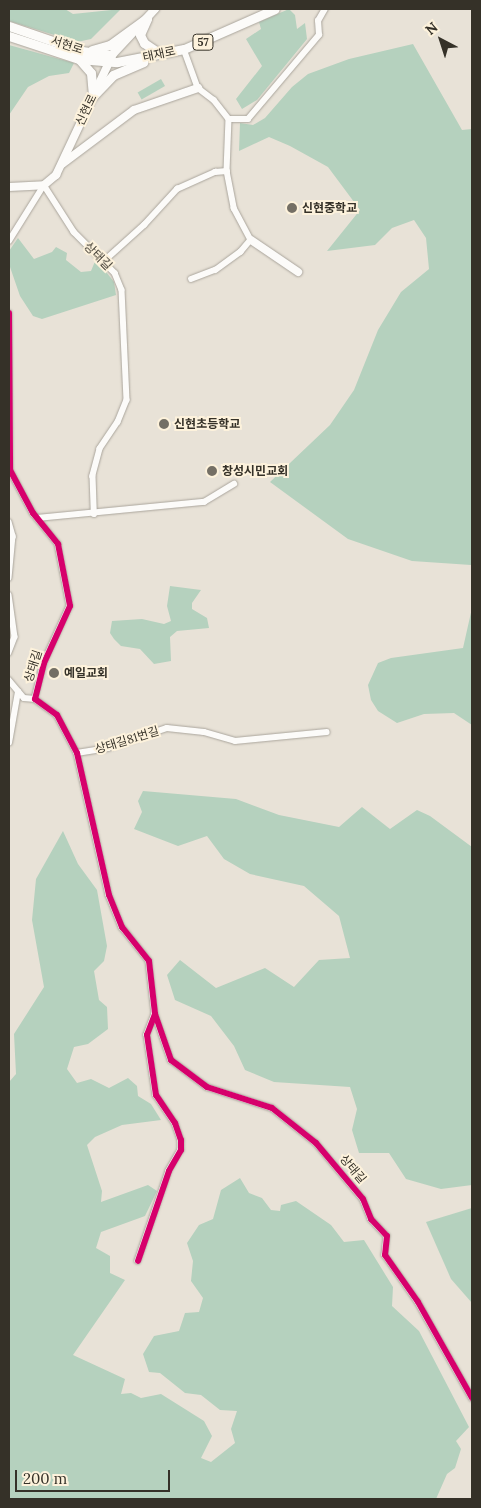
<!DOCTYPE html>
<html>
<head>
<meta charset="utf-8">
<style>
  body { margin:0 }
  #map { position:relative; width:481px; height:1508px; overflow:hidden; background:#e8e2d7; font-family:Lora,"Noto Sans KR",serif }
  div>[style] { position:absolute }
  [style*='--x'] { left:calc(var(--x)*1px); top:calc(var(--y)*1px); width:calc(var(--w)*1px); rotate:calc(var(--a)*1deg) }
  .green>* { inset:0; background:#b5d1be; transform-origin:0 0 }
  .roads { filter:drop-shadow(0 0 1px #aaa59c) drop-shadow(0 0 1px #aaa59c) }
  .street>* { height:5.5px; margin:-2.75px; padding:0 2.75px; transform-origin:2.75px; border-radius:2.75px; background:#fcfbf9 }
  .secondary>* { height:8px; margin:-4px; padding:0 4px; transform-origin:4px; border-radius:4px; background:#fcfbf9 }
  .primary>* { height:9px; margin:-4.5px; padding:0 4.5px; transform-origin:4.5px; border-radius:4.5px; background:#fcfbf9 }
  .cycleway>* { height:6px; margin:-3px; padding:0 3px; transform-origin:3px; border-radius:3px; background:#d6006c }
  .dots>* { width:14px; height:14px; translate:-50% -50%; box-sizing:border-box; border:2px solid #fdf2dc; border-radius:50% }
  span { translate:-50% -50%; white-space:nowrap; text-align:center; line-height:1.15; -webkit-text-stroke:4px #fdf2dc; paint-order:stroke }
  .shield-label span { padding:1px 4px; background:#fdf2dc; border:1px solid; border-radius:4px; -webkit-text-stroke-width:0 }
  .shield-label { font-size:11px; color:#353128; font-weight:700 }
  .street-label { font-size:12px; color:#353128 }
  .poi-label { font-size:12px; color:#353128; font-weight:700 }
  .left { translate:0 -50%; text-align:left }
  .frame { position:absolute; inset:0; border:10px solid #353128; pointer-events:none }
  .north { position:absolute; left:416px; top:15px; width:50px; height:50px; -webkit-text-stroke:4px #fdf2dc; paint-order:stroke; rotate:320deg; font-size:14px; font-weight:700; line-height:20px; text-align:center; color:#353128 }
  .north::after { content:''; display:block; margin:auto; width:18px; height:22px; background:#353128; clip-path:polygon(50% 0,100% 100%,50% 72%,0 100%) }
  .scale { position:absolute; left:15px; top:1470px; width:155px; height:22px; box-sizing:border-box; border:2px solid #353128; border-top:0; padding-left:6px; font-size:15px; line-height:18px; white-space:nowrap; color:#353128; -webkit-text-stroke:4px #fdf2dc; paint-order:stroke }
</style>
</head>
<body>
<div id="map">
  <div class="green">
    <div style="clip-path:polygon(9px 9px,65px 9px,73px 14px,121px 9px,91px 39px,77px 42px,9px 21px)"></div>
    <div style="clip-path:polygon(289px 9px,295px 15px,297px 29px,305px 23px,307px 39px,257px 100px,242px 109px,236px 99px,262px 66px,246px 39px,261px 29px,259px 22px)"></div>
    <div style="clip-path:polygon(413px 44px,462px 130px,472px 129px,472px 577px,471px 565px,412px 561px,348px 539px,270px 482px,330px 425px,354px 390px,378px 330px,401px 292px,429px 269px,426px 238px,414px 220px,392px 228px,375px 245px,327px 251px,360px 210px,328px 167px,290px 146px,269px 137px,239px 151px,240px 123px,253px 125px,265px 118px,292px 87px,308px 74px,349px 59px)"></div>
    <div style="clip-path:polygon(9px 45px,74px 63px,69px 73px,49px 76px,28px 87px,9px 115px)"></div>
    <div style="left:161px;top:79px;width:8px;height:27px;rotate:60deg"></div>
    <div style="clip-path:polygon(18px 238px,34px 259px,52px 252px,56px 247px,67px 253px,66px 260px,81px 272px,91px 271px,96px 259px,114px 282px,116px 295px,42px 319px,33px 316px,20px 296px,10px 267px,9px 251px)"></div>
    <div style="clip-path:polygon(170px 586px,201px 590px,192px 603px,192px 609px,207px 618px,209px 628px,177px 631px,170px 637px,171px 661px,154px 664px,140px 649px,121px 646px,114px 639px,110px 633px,112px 621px,142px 619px,164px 624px,171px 621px,167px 606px)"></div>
    <div style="clip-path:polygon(472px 608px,472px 725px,454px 713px,424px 714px,397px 723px,378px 711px,371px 700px,368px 685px,378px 663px,391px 658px,463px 648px)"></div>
    <div style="clip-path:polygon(143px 791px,236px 799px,279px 815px,339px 827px,362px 807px,390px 829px,417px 810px,430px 816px,472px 847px,472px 1185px,441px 1189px,406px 1179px,389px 1153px,359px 1153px,352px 1130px,357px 1109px,350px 1087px,274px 1082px,245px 1070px,234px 1046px,211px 1016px,175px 1000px,167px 975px,180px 960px,216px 988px,265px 968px,294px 987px,319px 960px,350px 958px,339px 916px,304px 886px,250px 874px,224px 859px,207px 836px,178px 846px,134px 829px,142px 812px,138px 801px)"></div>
    <div style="clip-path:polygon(63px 831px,78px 864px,97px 890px,107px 946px,104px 961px,94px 971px,99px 1000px,107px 1007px,108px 1029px,88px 1044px,74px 1047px,67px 1069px,77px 1083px,91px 1079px,109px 1088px,128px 1078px,137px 1086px,138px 1096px,151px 1104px,161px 1120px,122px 1125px,95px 1137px,87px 1145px,102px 1191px,101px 1202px,148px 1185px,157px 1191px,145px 1216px,101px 1232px,96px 1248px,110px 1256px,110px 1273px,125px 1280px,73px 1355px,125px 1379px,121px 1394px,131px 1393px,141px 1398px,161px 1394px,204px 1421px,212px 1436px,201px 1458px,211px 1462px,235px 1443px,231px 1429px,237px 1411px,220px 1410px,201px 1395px,185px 1393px,160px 1373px,149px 1372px,143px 1354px,154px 1336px,179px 1331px,185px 1313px,199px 1312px,203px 1298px,191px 1281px,193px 1261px,187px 1243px,199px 1225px,213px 1219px,221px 1190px,240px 1178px,249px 1193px,262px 1198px,271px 1210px,280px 1211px,281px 1205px,296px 1201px,331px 1225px,344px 1242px,364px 1240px,393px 1287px,392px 1306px,419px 1331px,469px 1427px,456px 1441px,461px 1449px,455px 1468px,447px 1474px,436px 1499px,9px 1499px,9px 1082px,16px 1074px,14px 1034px,44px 987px,32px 920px,36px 879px)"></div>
    <div style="clip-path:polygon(472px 1208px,472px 1303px,451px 1279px,426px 1222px)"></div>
  </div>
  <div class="roads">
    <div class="street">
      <div style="--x:185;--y:52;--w:38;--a:70"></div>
      <div style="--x:198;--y:88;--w:20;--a:37"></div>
      <div style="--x:214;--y:100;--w:24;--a:52"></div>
      <div style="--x:229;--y:119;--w:52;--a:92.2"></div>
      <div style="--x:227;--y:171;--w:38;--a:79"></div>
      <div style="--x:234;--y:208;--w:36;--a:62"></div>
      <div style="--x:251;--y:240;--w:16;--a:130"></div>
      <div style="--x:241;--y:252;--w:31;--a:144"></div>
      <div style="--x:216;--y:270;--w:26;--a:159"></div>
      <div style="--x:229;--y:119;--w:19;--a:0"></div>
      <div style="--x:248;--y:119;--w:110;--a:-49.8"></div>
      <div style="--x:319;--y:35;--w:14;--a:-94"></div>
      <div style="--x:318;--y:21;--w:14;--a:-60"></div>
      <div style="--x:44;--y:185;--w:56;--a:57.4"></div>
      <div style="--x:74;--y:232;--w:58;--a:45"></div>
      <div style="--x:115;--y:273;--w:18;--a:68"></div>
      <div style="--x:122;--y:290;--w:110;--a:87.4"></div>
      <div style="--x:127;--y:400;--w:24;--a:112"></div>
      <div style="--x:118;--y:422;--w:32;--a:124"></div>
      <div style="--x:100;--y:449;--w:28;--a:105"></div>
      <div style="--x:93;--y:476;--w:38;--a:88"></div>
      <div style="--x:9;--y:241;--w:66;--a:-58"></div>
      <div style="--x:104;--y:261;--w:54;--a:-42"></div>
      <div style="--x:144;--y:225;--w:49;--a:-47.5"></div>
      <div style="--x:177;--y:189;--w:42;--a:-24.1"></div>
      <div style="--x:215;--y:172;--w:12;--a:-5"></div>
      <div style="--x:9;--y:313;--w:157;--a:89.6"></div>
      <div style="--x:10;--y:470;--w:49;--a:61.9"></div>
      <div style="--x:33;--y:513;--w:40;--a:51"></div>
      <div style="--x:58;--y:544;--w:63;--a:79"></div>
      <div style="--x:70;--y:606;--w:63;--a:114.5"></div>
      <div style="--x:44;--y:663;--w:37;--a:104"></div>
      <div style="--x:35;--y:699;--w:27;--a:36"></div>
      <div style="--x:57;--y:715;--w:43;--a:62.2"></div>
      <div style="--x:77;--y:753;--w:146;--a:77.3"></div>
      <div style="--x:109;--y:895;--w:35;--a:68"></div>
      <div style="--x:122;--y:927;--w:43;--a:51.5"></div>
      <div style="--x:149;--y:961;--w:53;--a:83.5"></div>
      <div style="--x:155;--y:1014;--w:22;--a:111"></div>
      <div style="--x:147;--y:1035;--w:61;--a:81.5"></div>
      <div style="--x:156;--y:1095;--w:34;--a:56"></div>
      <div style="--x:175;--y:1123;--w:18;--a:71"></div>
      <div style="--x:181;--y:1140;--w:10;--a:90"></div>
      <div style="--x:181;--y:1150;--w:24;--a:120"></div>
      <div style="--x:169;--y:1171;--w:95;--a:109"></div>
      <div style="--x:37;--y:518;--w:168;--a:-5.5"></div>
      <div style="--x:204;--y:502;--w:35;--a:-31"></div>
      <div style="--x:9;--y:522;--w:15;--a:74"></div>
      <div style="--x:13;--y:536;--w:42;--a:95.4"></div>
      <div style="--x:9;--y:595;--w:42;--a:81.9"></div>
      <div style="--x:15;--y:637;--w:17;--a:111"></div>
      <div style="--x:9;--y:680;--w:23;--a:50"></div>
      <div style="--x:24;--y:698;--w:11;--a:5"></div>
      <div style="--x:9;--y:743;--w:52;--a:-80"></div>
      <div style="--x:77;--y:753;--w:31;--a:-9"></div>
      <div style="--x:108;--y:748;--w:62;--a:-18.7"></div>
      <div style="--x:167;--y:728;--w:37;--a:6"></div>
      <div style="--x:204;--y:732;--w:32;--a:16"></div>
      <div style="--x:235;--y:741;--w:92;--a:-5.6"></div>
      <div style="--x:155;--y:1014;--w:49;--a:70.8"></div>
      <div style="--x:171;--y:1060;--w:45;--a:36.9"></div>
      <div style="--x:207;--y:1087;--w:68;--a:17.9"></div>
      <div style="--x:272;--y:1108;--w:56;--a:38.5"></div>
      <div style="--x:316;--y:1143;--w:73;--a:50"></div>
      <div style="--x:363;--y:1199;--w:22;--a:68"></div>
      <div style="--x:371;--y:1219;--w:23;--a:47"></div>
      <div style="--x:387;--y:1236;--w:19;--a:96"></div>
      <div style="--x:385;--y:1255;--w:57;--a:54.9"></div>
      <div style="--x:418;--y:1302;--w:110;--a:60.6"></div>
    </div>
    <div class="secondary">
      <div style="--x:62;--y:164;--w:90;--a:-36.9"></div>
      <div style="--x:134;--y:110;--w:68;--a:-19"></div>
      <div style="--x:9;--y:187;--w:35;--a:-3"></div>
      <div style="--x:44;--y:185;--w:16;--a:-40"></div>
      <div style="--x:56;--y:175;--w:134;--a:-64.8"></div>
      <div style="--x:113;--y:54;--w:62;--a:-47"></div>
      <div style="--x:251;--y:240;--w:57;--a:34.2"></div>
    </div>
    <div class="primary">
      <div style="--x:147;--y:19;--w:17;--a:114"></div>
      <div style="--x:140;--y:35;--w:9;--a:63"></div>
      <div style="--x:144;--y:43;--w:18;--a:34"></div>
      <div style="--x:9;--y:26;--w:77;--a:18.9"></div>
      <div style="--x:82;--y:51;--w:29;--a:8"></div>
      <div style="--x:9;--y:36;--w:74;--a:18.2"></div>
      <div style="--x:79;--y:59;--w:38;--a:5"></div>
      <div style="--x:117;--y:62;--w:68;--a:-11"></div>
      <div style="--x:184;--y:49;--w:99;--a:-23.7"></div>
      <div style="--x:92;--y:50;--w:19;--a:-16"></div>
      <div style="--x:110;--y:45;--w:46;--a:-36.1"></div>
      <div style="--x:79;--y:59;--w:18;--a:49"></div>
      <div style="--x:91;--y:73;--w:23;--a:85"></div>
      <div style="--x:93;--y:96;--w:29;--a:-46"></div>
      <div style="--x:113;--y:75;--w:33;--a:-23"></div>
    </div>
  </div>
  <div class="cycleway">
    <div style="--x:9;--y:313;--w:157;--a:89.6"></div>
    <div style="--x:10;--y:470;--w:49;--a:61.9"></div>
    <div style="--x:33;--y:513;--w:40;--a:51"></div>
    <div style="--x:58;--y:544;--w:63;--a:79"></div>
    <div style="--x:70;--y:606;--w:63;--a:114.5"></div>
    <div style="--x:44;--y:663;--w:37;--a:104"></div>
    <div style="--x:35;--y:699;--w:27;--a:36"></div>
    <div style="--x:57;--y:715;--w:43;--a:62.2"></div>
    <div style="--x:77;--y:753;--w:146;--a:77.3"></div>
    <div style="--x:109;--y:895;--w:35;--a:68"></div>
    <div style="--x:122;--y:927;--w:43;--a:51.5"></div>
    <div style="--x:149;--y:961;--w:53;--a:83.5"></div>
    <div style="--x:155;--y:1014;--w:22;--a:111"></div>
    <div style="--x:147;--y:1035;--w:61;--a:81.5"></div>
    <div style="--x:156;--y:1095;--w:34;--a:56"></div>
    <div style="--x:175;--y:1123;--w:18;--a:71"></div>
    <div style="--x:181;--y:1140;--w:10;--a:90"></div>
    <div style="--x:181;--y:1150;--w:24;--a:120"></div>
    <div style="--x:169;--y:1171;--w:95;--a:109"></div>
    <div style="--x:155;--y:1014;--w:49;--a:70.8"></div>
    <div style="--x:171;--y:1060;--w:45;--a:36.9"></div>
    <div style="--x:207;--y:1087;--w:68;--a:17.9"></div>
    <div style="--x:272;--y:1108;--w:56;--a:38.5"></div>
    <div style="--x:316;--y:1143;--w:73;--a:50"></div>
    <div style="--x:363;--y:1199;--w:22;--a:68"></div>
    <div style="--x:371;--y:1219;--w:23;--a:47"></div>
    <div style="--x:387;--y:1236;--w:19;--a:96"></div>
    <div style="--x:385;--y:1255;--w:57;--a:54.9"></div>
    <div style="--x:418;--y:1302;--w:110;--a:60.6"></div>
  </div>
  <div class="dots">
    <div style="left:292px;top:208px;background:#746f65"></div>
    <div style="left:164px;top:424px;background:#746f65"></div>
    <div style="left:212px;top:471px;background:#746f65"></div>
    <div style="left:54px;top:673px;background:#746f65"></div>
  </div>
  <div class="shield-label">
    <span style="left:203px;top:42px">57</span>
  </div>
  <div class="street-label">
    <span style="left:67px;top:45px;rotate:18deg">서현로</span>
    <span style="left:159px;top:54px;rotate:-12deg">태재로</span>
    <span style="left:86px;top:110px;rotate:-64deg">신현로</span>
    <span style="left:98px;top:256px;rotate:45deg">상태길</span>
    <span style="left:33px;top:666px;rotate:-72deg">상태길</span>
    <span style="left:127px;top:740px;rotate:-17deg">상태길81번길</span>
    <span style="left:353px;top:1169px;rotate:50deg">상태길</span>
  </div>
  <div class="poi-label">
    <span class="left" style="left:302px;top:208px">신현중학교</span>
    <span class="left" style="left:174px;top:424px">신현초등학교</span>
    <span class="left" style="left:222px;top:471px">창성시민교회</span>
    <span class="left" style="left:64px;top:673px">예일교회</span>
  </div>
  <div class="frame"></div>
  <div class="north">N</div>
  <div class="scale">200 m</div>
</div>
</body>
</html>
